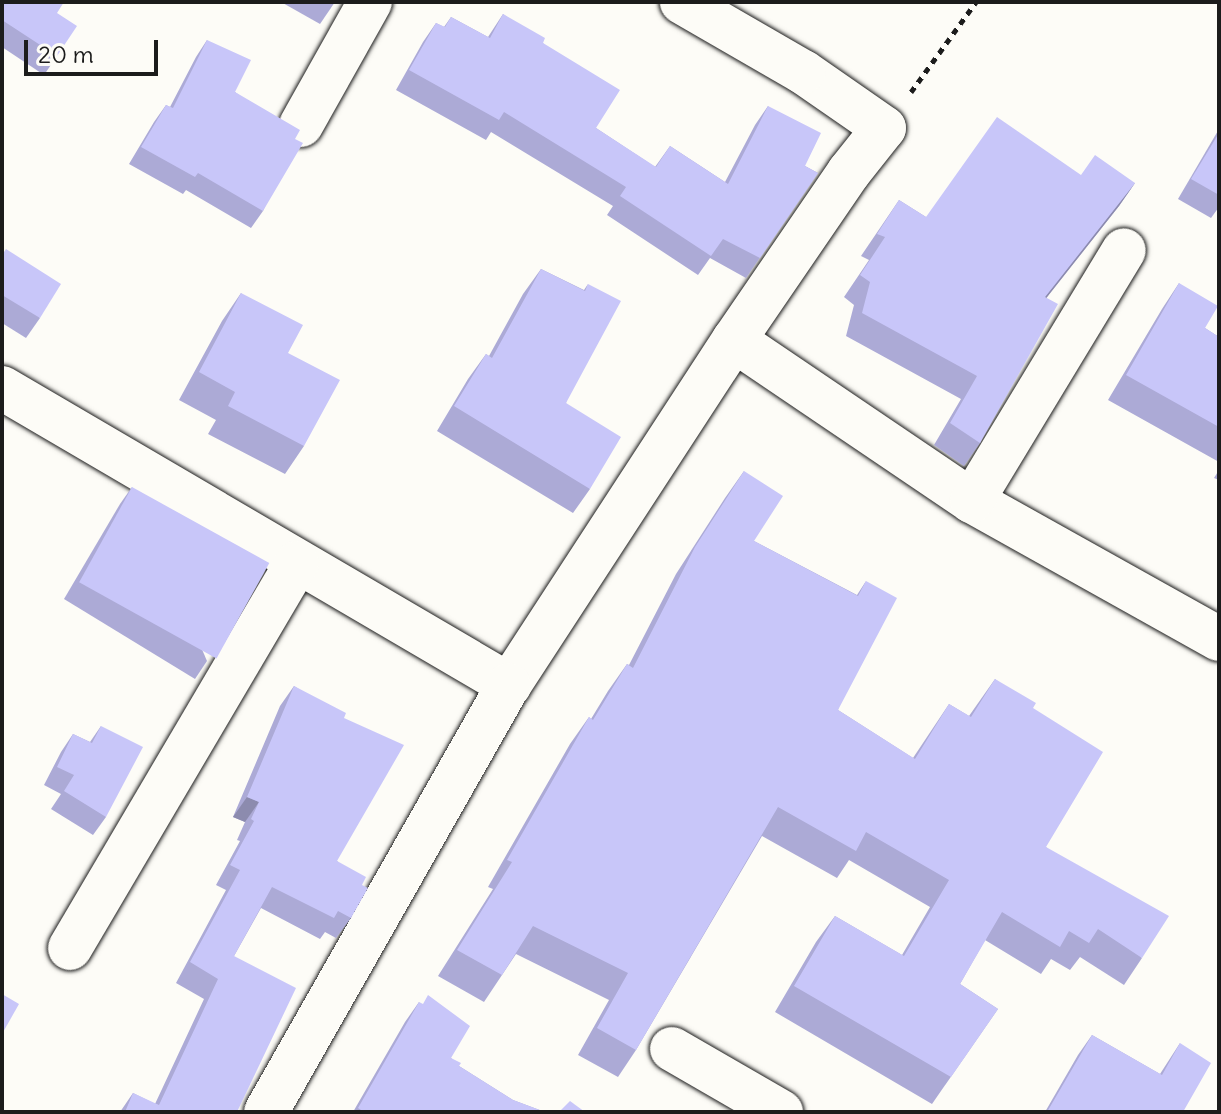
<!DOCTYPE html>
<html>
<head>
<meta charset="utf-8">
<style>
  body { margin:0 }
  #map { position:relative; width:1221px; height:1114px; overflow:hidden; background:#fdfcf7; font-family:Delius,sans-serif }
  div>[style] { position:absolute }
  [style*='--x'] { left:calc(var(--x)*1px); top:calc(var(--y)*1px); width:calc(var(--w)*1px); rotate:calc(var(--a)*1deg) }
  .path>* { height:5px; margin-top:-2.5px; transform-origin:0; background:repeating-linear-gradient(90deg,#1c1c1c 0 6px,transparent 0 12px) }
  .roads { filter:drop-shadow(0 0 2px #1c1c1c) drop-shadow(0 0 2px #1c1c1c) }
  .street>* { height:44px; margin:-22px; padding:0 22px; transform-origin:22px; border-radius:22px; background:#fdfcf7 }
  .wall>* { inset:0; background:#acaad6 }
  .shaded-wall>* { inset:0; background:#8c8bae }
  .building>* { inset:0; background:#c8c6f9; transform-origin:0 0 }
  span { translate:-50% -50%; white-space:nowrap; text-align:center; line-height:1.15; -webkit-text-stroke:7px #fdfcf7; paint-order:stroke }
  .frame { position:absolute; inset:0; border:4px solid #1c1c1c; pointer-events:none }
  .scale { position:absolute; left:24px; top:40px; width:134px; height:36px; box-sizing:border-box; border:4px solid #1c1c1c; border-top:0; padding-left:10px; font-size:24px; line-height:28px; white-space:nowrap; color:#1c1c1c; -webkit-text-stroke:6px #fdfcf7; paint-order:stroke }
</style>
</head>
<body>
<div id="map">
  <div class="path">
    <div style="--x:911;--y:92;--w:111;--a:-54.2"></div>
  </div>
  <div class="roads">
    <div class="street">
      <div style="--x:301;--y:125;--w:141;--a:-60.7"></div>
      <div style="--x:734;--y:340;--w:287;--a:34.1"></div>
      <div style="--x:972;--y:501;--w:283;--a:29.2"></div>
      <div style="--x:2;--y:388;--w:588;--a:30.36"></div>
      <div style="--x:509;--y:685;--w:412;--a:-56.9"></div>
      <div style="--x:734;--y:340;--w:204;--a:-55.6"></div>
      <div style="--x:849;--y:172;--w:56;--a:-51.5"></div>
      <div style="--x:884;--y:128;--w:98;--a:-145.3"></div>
      <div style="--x:803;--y:72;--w:140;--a:-150"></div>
      <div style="--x:972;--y:501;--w:293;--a:-58.8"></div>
      <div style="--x:70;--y:948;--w:447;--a:-59.5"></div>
      <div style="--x:672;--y:1049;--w:126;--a:30"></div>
      <div style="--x:266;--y:1112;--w:491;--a:-60.4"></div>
    </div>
  </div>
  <div class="wall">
    <div style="clip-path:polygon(2px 2px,57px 13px,57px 56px,44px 75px,2px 47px)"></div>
    <div style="clip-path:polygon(281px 2px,335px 2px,320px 24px)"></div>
    <div style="clip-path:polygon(503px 14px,543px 43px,596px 128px,655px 167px,670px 146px,725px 182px,755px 125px,768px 106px,805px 166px,818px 173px,746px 278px,710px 258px,698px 275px,607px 215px,613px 206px,491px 132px,486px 140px,396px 90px,423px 42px,436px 23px,444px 27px,451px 17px,488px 37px)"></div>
    <div style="clip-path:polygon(207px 40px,235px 92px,295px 139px,263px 211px,251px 228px,186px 190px,183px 194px,129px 164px,154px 122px,166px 105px,170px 107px,196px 57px)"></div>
    <div style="clip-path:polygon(1219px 129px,1219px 207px,1211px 218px,1178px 199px)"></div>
    <div style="clip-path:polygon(1081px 175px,1135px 183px,1119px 206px,1046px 298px,980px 443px,964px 466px,934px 445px,961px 399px,846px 336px,854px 305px,844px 297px,869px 260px,861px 256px,899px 200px,926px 217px)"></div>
    <div style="clip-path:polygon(2px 254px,40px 318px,26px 338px,2px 323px)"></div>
    <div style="clip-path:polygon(541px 269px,584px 290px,588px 284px,566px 403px,590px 489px,573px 513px,437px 431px,468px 379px,486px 354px,489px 356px,523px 294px)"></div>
    <div style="clip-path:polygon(1179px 283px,1205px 328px,1219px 337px,1219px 462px,1108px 400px,1162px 309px)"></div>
    <div style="clip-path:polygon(241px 293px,288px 353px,304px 446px,285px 474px,208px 434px,216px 420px,179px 400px,222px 321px)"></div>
    <div style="clip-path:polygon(1219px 470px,1219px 480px,1214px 478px)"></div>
    <div style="clip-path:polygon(744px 471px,754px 541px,857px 595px,866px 581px,838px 710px,913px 758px,949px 704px,969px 716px,995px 679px,1033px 708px,1046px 847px,1142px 958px,1124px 985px,1080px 957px,1070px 970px,1051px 959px,1041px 974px,985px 940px,960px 984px,998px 1009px,932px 1104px,775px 1012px,816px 942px,835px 916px,902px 955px,930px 907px,849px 860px,837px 878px,762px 836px,636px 1050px,618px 1077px,578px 1055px,609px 1000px,516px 954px,484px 1002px,438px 976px,493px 889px,488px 887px,570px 744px,589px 717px,591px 719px,608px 691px,627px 664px,629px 665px,676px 574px,725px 498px)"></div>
    <div style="clip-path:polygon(132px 487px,207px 661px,195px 679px,64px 599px,120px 504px)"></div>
    <div style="clip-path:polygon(294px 686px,344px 718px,337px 861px,362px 885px,351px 918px,336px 938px,325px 932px,320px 939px,261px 908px,234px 956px,237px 1112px,120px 1112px,133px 1093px,155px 1104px,204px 999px,176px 983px,226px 890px,216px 885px,240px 841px,237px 840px,245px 822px,233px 817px,280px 706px)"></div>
    <div style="clip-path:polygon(101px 726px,106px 817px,93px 835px,51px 809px,61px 794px,44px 785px,61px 752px,73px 734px,90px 742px)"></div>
    <div style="clip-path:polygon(419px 1002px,451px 1058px,459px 1066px,513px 1100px,545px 1112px,353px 1112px,405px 1022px)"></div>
    <div style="clip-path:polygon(1092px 1035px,1160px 1074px,1180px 1043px,1183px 1112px,1045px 1112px,1078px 1055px)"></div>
  </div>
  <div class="shaded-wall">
    <div style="clip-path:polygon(1135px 183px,1119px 206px,1029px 320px,1045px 297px)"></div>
    <div style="clip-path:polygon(247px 797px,259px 802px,245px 822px,233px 817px)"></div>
  </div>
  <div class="building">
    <div style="clip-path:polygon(2px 2px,64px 2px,57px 13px,77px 26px,57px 56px,2px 20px)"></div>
    <div style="clip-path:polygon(503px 14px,545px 38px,543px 43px,620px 90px,596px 128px,656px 167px,670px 146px,728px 184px,768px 106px,821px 133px,805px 166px,818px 173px,760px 258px,723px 239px,711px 256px,620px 196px,626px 187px,504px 112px,499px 120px,409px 70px,436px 23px,445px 27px,451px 17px,490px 38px)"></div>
    <div style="clip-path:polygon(207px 40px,251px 60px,235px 92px,300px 130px,295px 139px,303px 143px,263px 211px,198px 173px,195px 177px,141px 147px,166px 105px,173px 108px)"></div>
    <div style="clip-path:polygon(997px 117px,1081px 175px,1095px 155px,1135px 183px,1045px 297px,1058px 304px,980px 443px,950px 423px,977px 376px,862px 313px,870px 282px,860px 275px,885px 237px,877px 234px,899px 200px,926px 217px)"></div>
    <div style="clip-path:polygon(1219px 133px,1219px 195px,1191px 179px)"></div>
    <div style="clip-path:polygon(6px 249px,61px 284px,40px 318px,2px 295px,2px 255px)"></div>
    <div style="clip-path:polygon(541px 269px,585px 291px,588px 284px,621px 301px,566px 403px,621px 437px,590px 489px,454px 406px,486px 354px,492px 358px)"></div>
    <div style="clip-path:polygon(1179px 283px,1218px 306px,1205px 328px,1219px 337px,1219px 427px,1126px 375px)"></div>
    <div style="clip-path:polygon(241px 293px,303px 325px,288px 353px,340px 380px,304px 446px,228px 406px,235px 392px,199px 372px)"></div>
    <div style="clip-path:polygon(744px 471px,783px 496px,754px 541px,858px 596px,866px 581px,897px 598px,838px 710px,915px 759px,949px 704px,971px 717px,995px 679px,1036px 703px,1033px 708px,1103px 752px,1046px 847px,1169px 916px,1142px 958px,1098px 929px,1089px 943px,1069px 931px,1060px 947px,1002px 912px,960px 984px,998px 1009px,951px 1077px,794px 986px,835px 916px,904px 956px,949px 880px,866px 832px,856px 851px,778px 807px,636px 1050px,597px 1028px,628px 973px,533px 926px,502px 975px,457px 950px,512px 862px,507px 860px,589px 717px,593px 720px,627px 664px,633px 668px,695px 547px)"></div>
    <div style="left:132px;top:487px;width:157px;height:109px;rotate:29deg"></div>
    <div style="clip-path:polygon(294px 686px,346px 713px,344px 718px,404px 745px,337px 861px,366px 877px,362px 885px,368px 888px,351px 918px,338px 911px,334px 918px,272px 887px,234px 956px,296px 988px,237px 1112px,125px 1112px,133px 1093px,159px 1105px,218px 979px,190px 962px,240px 870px,230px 865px,254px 821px,251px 819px,259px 802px,247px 797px)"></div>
    <div style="clip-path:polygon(101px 726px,143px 747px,106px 817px,64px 791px,74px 775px,57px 767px,73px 734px,92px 743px)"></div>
    <div style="clip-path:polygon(2px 994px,19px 1004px,2px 1034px)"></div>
    <div style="clip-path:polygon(428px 995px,470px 1026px,451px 1058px,461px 1063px,459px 1066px,513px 1100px,545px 1112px,364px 1112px,358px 1108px,419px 1002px,423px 1004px)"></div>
    <div style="clip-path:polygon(1092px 1035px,1162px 1075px,1180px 1043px,1211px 1063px,1183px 1112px,1047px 1112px)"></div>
    <div style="clip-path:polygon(570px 1101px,585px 1112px,559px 1112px)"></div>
  </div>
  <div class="frame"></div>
  <div class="scale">20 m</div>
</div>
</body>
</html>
